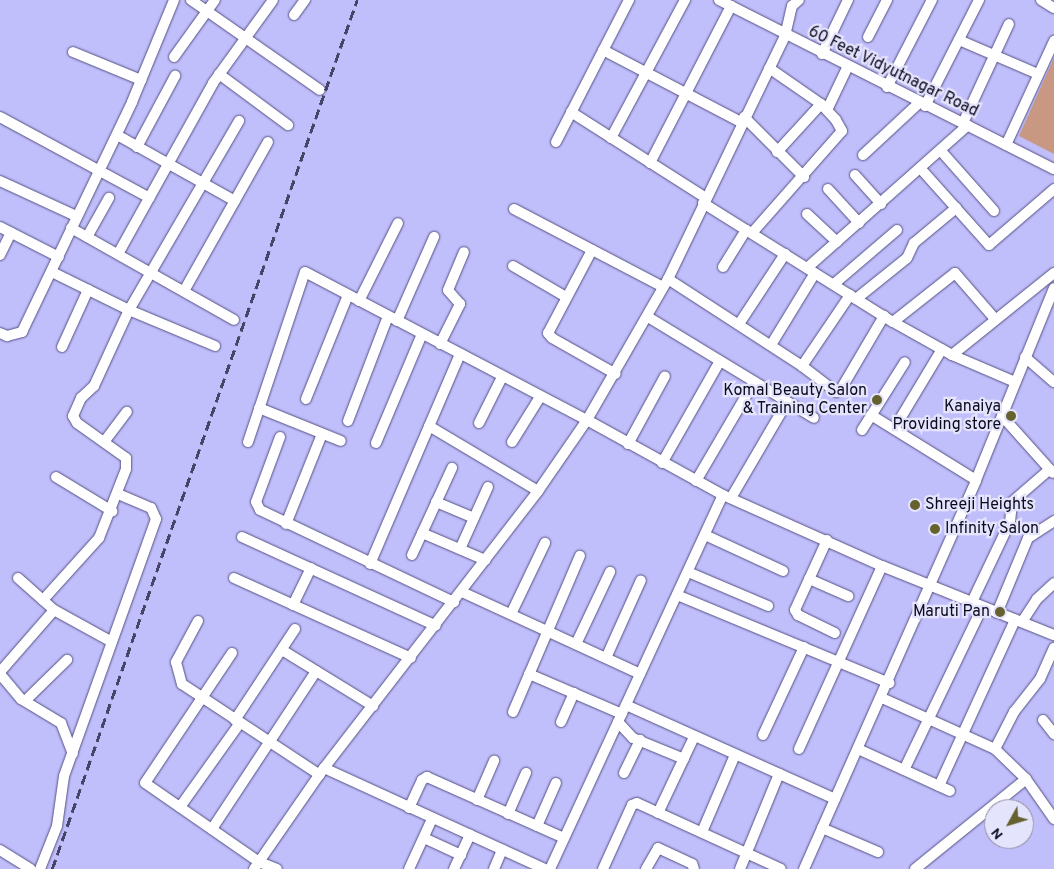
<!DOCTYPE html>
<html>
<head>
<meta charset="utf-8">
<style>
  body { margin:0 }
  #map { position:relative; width:1054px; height:869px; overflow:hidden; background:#c1bffb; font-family:Overpass,sans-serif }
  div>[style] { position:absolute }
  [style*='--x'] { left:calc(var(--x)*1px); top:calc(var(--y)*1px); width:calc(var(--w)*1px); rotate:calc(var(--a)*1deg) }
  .green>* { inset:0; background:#c89882 }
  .roads { filter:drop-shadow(0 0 1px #555185) drop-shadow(0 0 1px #555185) }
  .minor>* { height:10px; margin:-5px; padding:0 5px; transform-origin:5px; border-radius:5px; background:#fff }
  .rail>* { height:2.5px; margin-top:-1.25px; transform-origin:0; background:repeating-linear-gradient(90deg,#474567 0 10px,transparent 0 15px) }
  .dots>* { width:14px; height:14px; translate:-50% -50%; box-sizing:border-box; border:2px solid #e5e4fd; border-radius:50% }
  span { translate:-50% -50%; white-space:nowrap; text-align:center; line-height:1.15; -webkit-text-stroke:4.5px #e5e4fd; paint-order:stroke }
  .street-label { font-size:16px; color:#0b091d }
  .poi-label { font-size:16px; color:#0b091d }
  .right { translate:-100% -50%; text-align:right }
  .left { translate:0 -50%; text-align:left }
  .north { position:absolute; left:984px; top:799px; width:50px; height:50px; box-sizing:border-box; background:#e5e4fd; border:1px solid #8e8ca3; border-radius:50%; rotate:231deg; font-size:14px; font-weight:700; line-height:20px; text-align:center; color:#0b091d }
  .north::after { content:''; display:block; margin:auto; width:18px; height:22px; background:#65622f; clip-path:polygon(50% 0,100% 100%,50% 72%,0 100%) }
</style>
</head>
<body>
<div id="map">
  <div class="green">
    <div style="clip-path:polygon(1054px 58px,1054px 154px,1019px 136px)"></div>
  </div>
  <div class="roads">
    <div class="minor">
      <div style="--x:191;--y:0;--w:157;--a:34.9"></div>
      <div style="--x:719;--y:0;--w:375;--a:26.8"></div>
      <div style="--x:1041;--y:0;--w:15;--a:32"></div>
      <div style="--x:294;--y:15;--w:19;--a:-54"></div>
      <div style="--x:868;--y:37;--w:42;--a:-62.8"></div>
      <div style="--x:959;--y:40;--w:86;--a:23.3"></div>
      <div style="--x:603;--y:50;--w:156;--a:27.6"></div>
      <div style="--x:73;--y:52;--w:74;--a:22.4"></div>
      <div style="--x:822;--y:54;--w:60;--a:-64.3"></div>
      <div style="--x:174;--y:57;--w:70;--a:-54.3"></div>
      <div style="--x:219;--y:74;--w:86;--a:36.5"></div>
      <div style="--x:887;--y:87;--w:98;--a:-62.7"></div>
      <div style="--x:925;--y:106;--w:119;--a:-63"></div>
      <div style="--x:827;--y:110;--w:49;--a:-64.5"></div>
      <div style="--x:571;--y:112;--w:160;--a:32.5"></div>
      <div style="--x:0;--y:117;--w:170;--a:28.4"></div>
      <div style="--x:744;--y:117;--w:85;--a:45"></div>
      <div style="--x:963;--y:123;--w:109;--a:-65.1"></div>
      <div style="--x:117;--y:135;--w:135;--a:29.2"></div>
      <div style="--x:611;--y:138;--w:157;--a:-61.8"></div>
      <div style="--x:556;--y:142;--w:160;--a:-62.8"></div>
      <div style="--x:1006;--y:145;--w:115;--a:-65.2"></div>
      <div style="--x:137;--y:147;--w:81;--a:-61.8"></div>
      <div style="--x:941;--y:151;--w:80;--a:48.5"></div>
      <div style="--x:777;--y:152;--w:65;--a:-47.5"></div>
      <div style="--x:863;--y:155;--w:76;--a:-42.9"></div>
      <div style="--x:650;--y:163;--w:177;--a:-62.7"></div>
      <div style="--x:921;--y:169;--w:102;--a:48.2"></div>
      <div style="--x:989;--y:245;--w:86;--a:-40.7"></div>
      <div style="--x:855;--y:175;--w:39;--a:48"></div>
      <div style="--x:0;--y:181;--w:84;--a:24.7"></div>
      <div style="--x:828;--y:189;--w:46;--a:47.6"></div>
      <div style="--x:703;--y:203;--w:224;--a:32.1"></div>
      <div style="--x:893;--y:322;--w:68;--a:29.2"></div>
      <div style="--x:952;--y:355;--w:69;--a:23.2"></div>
      <div style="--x:514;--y:209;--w:168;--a:27.6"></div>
      <div style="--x:807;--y:214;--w:41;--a:43"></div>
      <div style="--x:0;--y:227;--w:66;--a:27"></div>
      <div style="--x:71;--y:228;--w:187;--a:29.4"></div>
      <div style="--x:752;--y:233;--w:136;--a:-48.6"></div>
      <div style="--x:842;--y:131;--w:13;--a:-119"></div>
      <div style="--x:836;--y:120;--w:22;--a:-133"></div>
      <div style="--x:821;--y:104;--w:63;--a:-145.3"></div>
      <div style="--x:87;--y:237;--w:45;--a:-60.6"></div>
      <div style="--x:592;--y:250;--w:94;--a:117.9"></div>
      <div style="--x:548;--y:333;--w:6;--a:51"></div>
      <div style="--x:552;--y:338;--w:73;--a:29.4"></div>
      <div style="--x:118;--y:254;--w:196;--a:-60.9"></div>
      <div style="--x:213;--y:83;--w:102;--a:-54.1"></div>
      <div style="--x:0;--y:255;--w:25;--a:-64"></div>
      <div style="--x:513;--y:266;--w:61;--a:30.3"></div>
      <div style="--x:723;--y:267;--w:44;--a:-58.1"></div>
      <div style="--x:807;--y:268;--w:215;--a:-41.6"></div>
      <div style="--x:668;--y:279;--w:160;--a:33"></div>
      <div style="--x:802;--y:366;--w:43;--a:37.4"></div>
      <div style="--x:836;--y:392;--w:6;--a:-31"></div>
      <div style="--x:841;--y:389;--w:85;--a:-59.5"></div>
      <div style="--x:834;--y:284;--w:83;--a:-40.6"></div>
      <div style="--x:184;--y:291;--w:171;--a:-60.6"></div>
      <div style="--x:856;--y:299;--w:65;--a:-38.8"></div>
      <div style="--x:907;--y:258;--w:17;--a:-65"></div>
      <div style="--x:914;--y:243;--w:55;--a:-39.8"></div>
      <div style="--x:359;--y:301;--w:87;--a:-63.4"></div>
      <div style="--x:648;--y:317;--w:194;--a:31.3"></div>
      <div style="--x:397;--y:321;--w:92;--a:-66.2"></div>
      <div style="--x:893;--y:322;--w:79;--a:-38.3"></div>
      <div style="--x:955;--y:273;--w:61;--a:49"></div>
      <div style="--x:739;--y:324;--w:84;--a:-56.7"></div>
      <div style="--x:0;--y:333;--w:8;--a:23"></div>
      <div style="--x:7;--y:336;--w:16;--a:-15"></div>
      <div style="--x:22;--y:332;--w:255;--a:-64.4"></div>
      <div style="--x:132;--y:102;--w:110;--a:-67.6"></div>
      <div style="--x:440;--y:344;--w:45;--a:-63.4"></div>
      <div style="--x:460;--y:304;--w:18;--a:-131"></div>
      <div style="--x:448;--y:290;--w:41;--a:-67.2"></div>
      <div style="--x:771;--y:345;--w:84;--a:-58.6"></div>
      <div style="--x:215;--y:346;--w:93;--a:-157.3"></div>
      <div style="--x:129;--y:310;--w:219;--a:-59.8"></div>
      <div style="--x:62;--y:347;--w:63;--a:-65.5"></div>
      <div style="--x:952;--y:355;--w:131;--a:-38.8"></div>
      <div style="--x:1025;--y:357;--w:38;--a:41"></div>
      <div style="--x:802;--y:366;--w:86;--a:-55.9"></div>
      <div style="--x:306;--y:399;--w:112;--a:-68"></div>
      <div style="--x:259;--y:408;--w:88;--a:21.9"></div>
      <div style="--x:871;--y:415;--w:123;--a:31.8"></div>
      <div style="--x:1002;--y:416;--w:76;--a:48.2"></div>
      <div style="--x:348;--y:421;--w:112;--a:-69.1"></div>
      <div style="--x:479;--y:423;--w:51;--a:-63.4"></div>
      <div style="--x:429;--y:426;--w:127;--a:30.8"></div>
      <div style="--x:894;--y:429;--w:93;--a:-59"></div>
      <div style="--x:862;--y:430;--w:80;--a:-57.7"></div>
      <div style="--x:280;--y:437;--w:69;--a:110.3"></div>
      <div style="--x:256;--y:502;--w:9;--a:63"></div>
      <div style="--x:260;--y:510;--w:215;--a:25.4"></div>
      <div style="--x:104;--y:442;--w:38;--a:-53"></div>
      <div style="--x:248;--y:442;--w:179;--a:-71.5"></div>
      <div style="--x:305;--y:272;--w:318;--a:27.7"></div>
      <div style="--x:587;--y:420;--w:155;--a:28.9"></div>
      <div style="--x:723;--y:495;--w:174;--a:24.1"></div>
      <div style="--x:882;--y:566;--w:185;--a:21.9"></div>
      <div style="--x:512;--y:442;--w:53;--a:-58.1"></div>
      <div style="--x:376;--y:443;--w:118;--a:-67.1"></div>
      <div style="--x:628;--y:444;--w:77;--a:-61.4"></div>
      <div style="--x:662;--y:463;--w:117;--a:-60.4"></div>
      <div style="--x:56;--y:477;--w:66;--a:31.3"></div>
      <div style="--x:696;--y:481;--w:115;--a:-59.6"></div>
      <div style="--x:731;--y:498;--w:111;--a:-59.7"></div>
      <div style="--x:436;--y:502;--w:41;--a:22.8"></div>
      <div style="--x:286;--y:524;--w:97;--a:-68.2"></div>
      <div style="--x:422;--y:533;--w:69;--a:23.2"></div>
      <div style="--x:705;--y:535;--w:86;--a:24.8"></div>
      <div style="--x:242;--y:537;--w:213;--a:24.6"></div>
      <div style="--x:827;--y:540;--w:77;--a:114.6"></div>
      <div style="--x:795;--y:610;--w:6;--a:59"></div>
      <div style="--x:798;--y:615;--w:41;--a:25.9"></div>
      <div style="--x:460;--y:549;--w:68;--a:-65.7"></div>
      <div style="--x:412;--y:555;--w:96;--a:-65.3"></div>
      <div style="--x:370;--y:564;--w:228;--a:-66.8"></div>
      <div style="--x:688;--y:572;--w:87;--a:23"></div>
      <div style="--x:18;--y:578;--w:48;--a:41.6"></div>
      <div style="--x:54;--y:610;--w:66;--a:28.9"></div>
      <div style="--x:234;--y:578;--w:194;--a:24.3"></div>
      <div style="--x:809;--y:579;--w:43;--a:23.6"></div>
      <div style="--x:462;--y:592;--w:196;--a:24.7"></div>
      <div style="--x:677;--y:595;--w:230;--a:22.5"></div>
      <div style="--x:43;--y:600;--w:84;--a:-47.9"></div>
      <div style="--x:99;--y:538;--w:74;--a:-68.6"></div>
      <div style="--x:126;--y:469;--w:11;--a:-90"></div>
      <div style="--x:126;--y:458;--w:60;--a:-144.5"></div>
      <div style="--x:77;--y:423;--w:8;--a:-120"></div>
      <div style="--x:73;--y:416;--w:20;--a:-66"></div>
      <div style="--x:81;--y:398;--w:18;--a:-43"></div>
      <div style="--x:94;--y:386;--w:84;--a:-65.3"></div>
      <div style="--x:129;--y:310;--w:86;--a:-153.7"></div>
      <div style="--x:971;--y:604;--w:91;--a:-64.6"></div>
      <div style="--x:1010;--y:522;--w:20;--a:-84"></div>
      <div style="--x:1012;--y:502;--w:50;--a:-41"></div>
      <div style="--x:293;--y:605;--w:41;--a:-64.1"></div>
      <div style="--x:997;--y:613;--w:81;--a:-67.5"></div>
      <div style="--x:1028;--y:538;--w:31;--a:-33"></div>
      <div style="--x:511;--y:614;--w:79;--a:-64.4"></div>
      <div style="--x:198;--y:621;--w:47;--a:118.2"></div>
      <div style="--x:176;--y:662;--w:23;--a:75"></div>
      <div style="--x:182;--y:684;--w:165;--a:33.4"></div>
      <div style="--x:1022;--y:622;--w:27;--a:-57"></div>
      <div style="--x:1037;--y:599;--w:23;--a:-43"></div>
      <div style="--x:576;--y:644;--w:80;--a:-64.7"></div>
      <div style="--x:282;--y:650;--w:107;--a:31.6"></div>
      <div style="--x:232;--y:653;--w:156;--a:123.8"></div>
      <div style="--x:145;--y:783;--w:139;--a:34.7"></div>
      <div style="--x:259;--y:862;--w:19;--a:21"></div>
      <div style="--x:606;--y:658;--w:85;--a:-65.8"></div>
      <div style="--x:0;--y:672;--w:82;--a:-48.9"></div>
      <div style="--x:0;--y:674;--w:33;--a:50"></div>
      <div style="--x:21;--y:699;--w:47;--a:31"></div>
      <div style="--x:61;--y:723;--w:33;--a:69"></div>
      <div style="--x:529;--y:674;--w:101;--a:23.3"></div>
      <div style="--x:882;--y:698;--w:124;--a:24.3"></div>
      <div style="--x:995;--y:749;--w:43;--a:44.1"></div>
      <div style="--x:1026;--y:779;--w:49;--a:55"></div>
      <div style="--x:25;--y:701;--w:59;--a:-44.3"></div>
      <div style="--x:626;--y:705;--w:229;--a:24.2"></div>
      <div style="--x:513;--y:712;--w:170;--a:-66.8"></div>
      <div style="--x:235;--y:720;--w:109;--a:-56.6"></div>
      <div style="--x:1043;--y:720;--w:18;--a:52"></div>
      <div style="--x:561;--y:722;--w:32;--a:-66"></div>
      <div style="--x:618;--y:722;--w:22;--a:47"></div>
      <div style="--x:633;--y:738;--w:55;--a:22.4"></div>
      <div style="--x:763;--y:735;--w:97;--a:-65"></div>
      <div style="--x:799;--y:749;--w:201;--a:-65.6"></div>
      <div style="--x:858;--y:749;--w:101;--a:24.5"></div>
      <div style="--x:995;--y:749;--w:42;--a:-62.8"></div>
      <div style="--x:1014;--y:712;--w:42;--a:-51.8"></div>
      <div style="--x:1040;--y:679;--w:34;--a:-66"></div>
      <div style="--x:324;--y:768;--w:243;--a:24.6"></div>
      <div style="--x:904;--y:770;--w:180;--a:-64.3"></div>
      <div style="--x:624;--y:773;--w:37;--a:-64"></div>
      <div style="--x:939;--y:786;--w:183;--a:-65.4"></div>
      <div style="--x:477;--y:800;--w:43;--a:-66.4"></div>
      <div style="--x:180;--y:807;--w:103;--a:-54.5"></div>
      <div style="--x:409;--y:808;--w:31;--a:-65"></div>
      <div style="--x:422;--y:780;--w:6;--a:-31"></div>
      <div style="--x:427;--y:777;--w:150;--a:24"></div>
      <div style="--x:658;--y:813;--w:84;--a:-64.7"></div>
      <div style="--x:508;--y:814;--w:45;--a:-66.3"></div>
      <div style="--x:537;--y:826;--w:47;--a:-66.2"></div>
      <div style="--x:822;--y:828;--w:61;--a:23.2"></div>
      <div style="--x:212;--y:829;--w:189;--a:-56.6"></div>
      <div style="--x:702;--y:832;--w:84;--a:-66.8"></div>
      <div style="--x:424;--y:838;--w:41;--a:24.7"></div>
      <div style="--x:0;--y:850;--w:36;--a:32"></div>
      <div style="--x:40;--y:869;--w:46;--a:-68.4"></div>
      <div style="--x:57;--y:826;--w:50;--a:-82"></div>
      <div style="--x:64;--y:776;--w:273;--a:-70.3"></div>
      <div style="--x:156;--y:519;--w:12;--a:-114"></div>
      <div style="--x:151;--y:508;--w:36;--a:-157"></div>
      <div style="--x:254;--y:869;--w:123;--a:-55.3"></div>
      <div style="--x:324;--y:768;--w:350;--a:-52.3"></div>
      <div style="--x:538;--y:491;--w:86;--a:-55.4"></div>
      <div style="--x:587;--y:420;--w:163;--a:-60.1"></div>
      <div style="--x:668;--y:279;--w:270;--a:-64.3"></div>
      <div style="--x:785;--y:36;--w:31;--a:-77"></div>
      <div style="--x:792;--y:6;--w:9;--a:-41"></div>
      <div style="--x:409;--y:869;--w:55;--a:-65.3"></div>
      <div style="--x:454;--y:869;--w:38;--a:-65"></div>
      <div style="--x:494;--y:869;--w:21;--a:-67"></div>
      <div style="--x:550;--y:869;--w:412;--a:-65.2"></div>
      <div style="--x:603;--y:869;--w:70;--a:-65.6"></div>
      <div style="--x:632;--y:805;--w:5;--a:-22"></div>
      <div style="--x:637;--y:803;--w:158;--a:24.6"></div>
      <div style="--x:646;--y:869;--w:24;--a:-60"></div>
      <div style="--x:658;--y:848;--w:38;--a:25"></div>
      <div style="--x:692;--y:864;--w:5;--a:68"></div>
      <div style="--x:740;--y:869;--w:103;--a:-67.7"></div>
      <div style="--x:804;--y:869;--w:425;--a:-66.1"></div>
      <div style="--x:976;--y:480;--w:207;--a:-67.9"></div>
      <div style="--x:915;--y:869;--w:143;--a:-39"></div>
    </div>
  </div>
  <div class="rail">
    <div style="--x:52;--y:869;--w:921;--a:-70.66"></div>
  </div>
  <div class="dots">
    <div style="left:877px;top:400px;background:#65622f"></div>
    <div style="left:1011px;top:416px;background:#65622f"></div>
    <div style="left:915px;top:505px;background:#65622f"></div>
    <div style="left:935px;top:529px;background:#65622f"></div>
    <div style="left:1000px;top:612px;background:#65622f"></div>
  </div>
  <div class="street-label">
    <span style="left:893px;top:72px;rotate:26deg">60 Feet Vidyutnagar Road</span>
  </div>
  <div class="poi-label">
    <span class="right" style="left:867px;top:400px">Komal Beauty Salon<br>&amp; Training Center</span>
    <span class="right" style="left:1001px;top:416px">Kanaiya<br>Providing store</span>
    <span class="left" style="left:925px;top:505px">Shreeji Heights</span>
    <span class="left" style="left:945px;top:529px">Infinity Salon</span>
    <span class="right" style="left:990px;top:612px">Maruti Pan</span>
  </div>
  <div class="north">N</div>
</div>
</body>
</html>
